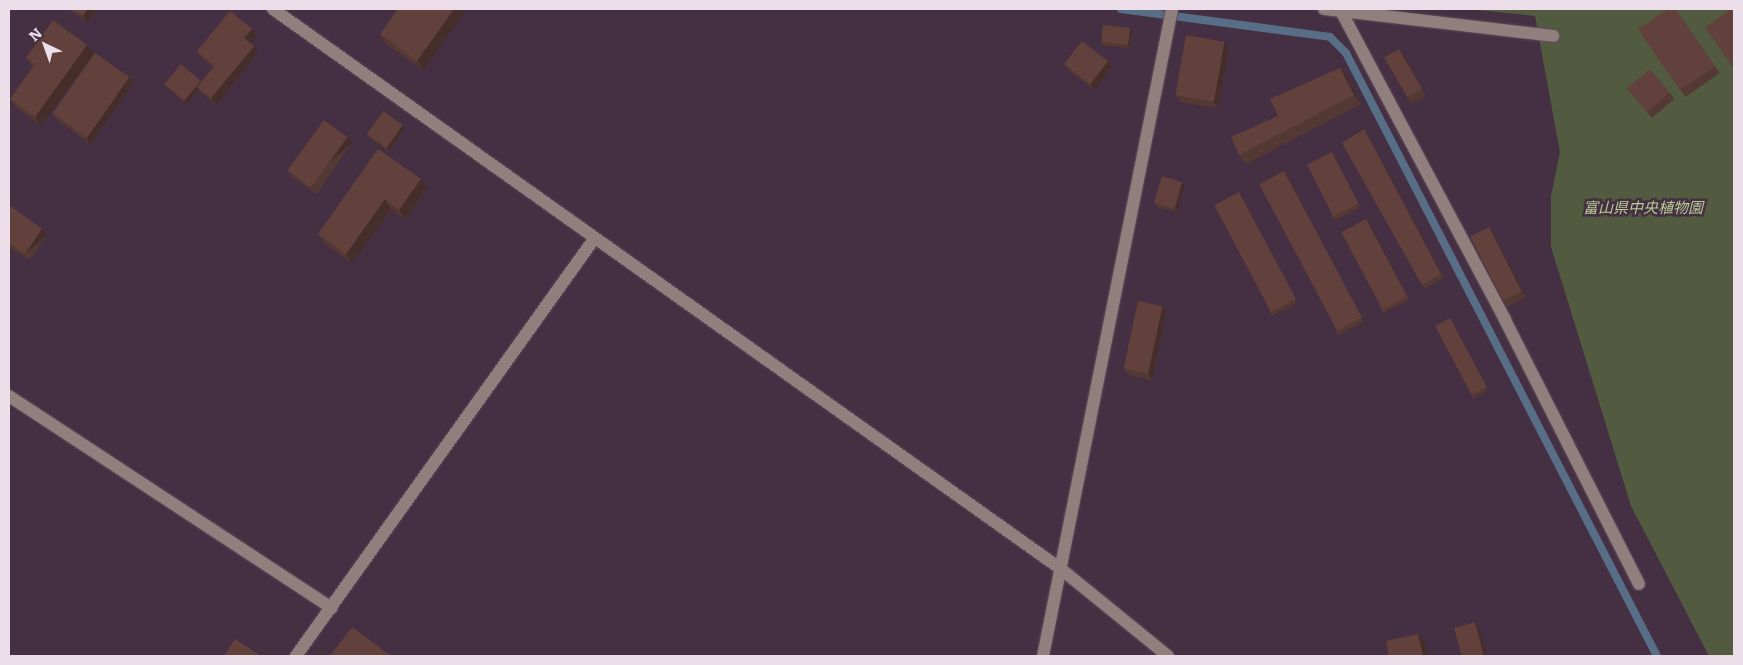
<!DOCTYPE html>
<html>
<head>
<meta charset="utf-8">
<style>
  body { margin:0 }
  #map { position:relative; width:1743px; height:665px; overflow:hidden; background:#443042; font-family:Literata,"Noto Sans JP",serif }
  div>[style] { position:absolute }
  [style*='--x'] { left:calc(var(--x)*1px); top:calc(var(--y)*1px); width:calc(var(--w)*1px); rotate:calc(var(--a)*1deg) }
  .green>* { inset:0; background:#525b40 }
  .stream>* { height:8px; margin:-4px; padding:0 4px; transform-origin:4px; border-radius:4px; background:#586d86 }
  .roads { filter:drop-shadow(0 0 1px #5f4c5d) drop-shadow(0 0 1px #5f4c5d) }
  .minor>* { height:12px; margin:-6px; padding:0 6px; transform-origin:6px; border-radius:6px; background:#907f7c }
  .wall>* { inset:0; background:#543834; transform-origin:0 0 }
  .shaded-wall>* { inset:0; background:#452e2a; transform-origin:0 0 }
  .building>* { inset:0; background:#62413c; transform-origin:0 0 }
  span { translate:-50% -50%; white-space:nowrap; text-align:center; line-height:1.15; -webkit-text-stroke:5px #443042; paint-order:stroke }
  .park-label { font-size:15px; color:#b9cc94; font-style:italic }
  .frame { position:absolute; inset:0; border:10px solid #ecdfea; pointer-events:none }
  .north { position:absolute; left:20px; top:20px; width:50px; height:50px; -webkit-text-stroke:4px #443042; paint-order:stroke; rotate:318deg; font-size:14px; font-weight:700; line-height:20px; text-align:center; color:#ecdfea }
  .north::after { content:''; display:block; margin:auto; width:18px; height:22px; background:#ecdfea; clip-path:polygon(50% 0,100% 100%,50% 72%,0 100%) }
</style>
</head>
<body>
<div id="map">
  <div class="green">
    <div style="clip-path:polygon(1468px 9px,1734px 9px,1734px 656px,1709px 656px,1631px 506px,1551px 247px,1551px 196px,1560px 152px,1535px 16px)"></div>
  </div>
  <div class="stream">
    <div style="--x:1121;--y:9;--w:211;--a:7.6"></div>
    <div style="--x:1330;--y:37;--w:23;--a:45"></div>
    <div style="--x:1346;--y:53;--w:678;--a:62.72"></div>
  </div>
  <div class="roads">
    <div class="minor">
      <div style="--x:273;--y:9;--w:967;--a:35.4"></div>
      <div style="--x:1061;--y:569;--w:138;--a:39.1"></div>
      <div style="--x:1324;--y:9;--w:231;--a:6.7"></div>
      <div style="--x:1341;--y:11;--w:350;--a:62"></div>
      <div style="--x:1505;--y:320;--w:296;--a:63.1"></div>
      <div style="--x:9;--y:396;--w:386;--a:33.3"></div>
      <div style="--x:296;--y:656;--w:513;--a:-54.45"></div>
      <div style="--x:1043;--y:656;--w:660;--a:-78.72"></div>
    </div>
  </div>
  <div class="wall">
    <div style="clip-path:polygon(68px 9px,97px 9px,87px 22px)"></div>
    <div style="left:1675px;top:9px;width:78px;height:42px;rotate:55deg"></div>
    <div style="clip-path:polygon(466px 10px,423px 70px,386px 44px,380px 34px)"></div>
    <div style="clip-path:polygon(1132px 31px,1130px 48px,1104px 46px,1101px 42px)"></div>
    <div style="clip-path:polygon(256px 36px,250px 43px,258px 53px,216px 105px,202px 93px,199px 89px,187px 104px,167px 87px,164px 84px,201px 82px,213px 67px,201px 57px,197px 51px)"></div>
    <div style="clip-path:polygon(1229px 48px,1218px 108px,1180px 102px,1176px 95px)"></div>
    <div style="clip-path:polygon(94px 54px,41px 126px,17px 108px,10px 99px,33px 67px,26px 58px)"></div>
    <div style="clip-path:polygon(1404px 55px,1426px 96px,1411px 104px,1407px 98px)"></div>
    <div style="clip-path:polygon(1108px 61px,1112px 67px,1095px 90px,1069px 71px,1064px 64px)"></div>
    <div style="clip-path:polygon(1340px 68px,1347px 77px,1361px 104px,1246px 164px,1239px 155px,1278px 116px)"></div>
    <div style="clip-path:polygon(129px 77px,133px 84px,90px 144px,56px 119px,52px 113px)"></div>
    <div style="clip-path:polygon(1627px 88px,1670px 93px,1674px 99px,1652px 118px)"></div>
    <div style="clip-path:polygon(405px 128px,389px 152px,369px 137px,367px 134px)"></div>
    <div style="clip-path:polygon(1364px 129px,1444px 278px,1425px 289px,1422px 285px)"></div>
    <div style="clip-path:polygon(347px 137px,352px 143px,317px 194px,293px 178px,288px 171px)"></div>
    <div style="clip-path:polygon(1332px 152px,1360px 208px,1335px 220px,1332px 217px)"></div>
    <div style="clip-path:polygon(1287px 175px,1363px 322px,1338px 335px,1336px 331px)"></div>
    <div style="clip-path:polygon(421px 179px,427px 188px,405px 219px,391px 209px,352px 263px,324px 243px,318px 234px)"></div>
    <div style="clip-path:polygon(1185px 185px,1177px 212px,1157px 207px,1155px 203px)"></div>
    <div style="clip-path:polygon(1239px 192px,1297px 303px,1272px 316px,1270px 313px)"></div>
    <div style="clip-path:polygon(9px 205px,42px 229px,47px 235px,30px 260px,11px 248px,9px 252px)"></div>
    <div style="clip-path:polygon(1366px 219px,1409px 300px,1383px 313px,1381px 310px)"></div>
    <div style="clip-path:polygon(1489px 227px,1493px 233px,1526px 297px,1507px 307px,1503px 301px)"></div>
    <div style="clip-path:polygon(1162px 306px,1166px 312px,1152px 380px,1129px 375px,1124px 369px)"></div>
    <div style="clip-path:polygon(1452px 321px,1488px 391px,1473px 399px,1471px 395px)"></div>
  </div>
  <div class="shaded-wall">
    <div style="clip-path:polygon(87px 9px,97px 9px,87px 22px,83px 16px)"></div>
    <div style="clip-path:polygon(454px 9px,465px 9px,466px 10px,423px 70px,417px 61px)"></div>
    <div style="clip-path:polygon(1130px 28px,1132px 31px,1130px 48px,1128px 45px)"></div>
    <div style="clip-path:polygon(252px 29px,256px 36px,249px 45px,244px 38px)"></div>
    <div style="clip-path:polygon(1224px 42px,1229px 48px,1218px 108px,1214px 102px)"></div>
    <div style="clip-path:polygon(87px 45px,94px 54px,41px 126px,35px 117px)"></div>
    <div style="clip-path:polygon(254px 46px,258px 53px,216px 105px,211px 98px)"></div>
    <div style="clip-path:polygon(1399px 49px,1404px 55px,1426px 96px,1422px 89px)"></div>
    <div style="clip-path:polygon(1108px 61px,1112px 67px,1095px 90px,1090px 84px)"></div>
    <div style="clip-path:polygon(1340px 68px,1347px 77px,1361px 104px,1354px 95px)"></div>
    <div style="clip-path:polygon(129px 77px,133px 84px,90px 144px,85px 137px)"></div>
    <div style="clip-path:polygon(201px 81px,203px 84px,197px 87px,199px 89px,187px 104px,184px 100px)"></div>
    <div style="clip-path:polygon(403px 125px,405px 128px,389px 152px,387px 148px)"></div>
    <div style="clip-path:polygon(1364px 129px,1366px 133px,1444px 278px,1441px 274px)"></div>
    <div style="left:347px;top:137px;width:8px;height:62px;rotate:50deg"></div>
    <div style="clip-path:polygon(1284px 171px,1287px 175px,1363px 322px,1361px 318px)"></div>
    <div style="clip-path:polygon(421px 179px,427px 188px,405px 219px,399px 210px)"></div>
    <div style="clip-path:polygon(1182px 182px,1185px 185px,1177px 212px,1175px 209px)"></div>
    <div style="clip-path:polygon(1239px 192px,1242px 196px,1297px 303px,1295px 299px)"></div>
    <div style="clip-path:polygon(385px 199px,391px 209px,352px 263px,346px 254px)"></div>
    <div style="clip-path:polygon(1366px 219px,1369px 222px,1409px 300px,1407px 297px)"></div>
    <div style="clip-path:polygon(1489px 227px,1493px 233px,1526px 297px,1521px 291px)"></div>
    <div style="left:42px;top:229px;width:8px;height:30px;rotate:50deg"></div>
    <div style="clip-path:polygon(9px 244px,11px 248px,9px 252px)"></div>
    <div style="clip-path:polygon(1162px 306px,1166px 312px,1152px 380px,1148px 373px)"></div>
    <div style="clip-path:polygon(1475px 622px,1479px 629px,1487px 656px,1484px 656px)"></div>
    <div style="clip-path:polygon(1418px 634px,1425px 643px,1428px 656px,1423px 656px)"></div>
  </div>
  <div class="building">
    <div style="clip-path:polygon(73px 9px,87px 9px,83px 16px)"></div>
    <div style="clip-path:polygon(398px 9px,454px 9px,417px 61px,380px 34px)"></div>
    <div style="clip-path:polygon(1668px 9px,1675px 9px,1715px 66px,1680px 90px,1638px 29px)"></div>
    <div style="clip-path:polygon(1731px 9px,1734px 9px,1734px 69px,1705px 27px)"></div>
    <div style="clip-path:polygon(230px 11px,252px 29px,244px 38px,254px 46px,211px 98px,197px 87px,215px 66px,197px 51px)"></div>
    <div style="clip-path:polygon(53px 20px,87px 45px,35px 117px,10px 99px,35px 64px,26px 58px)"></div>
    <div style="left:1103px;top:25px;width:27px;height:17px;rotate:6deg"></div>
    <div style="left:1186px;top:35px;width:39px;height:61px;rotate:10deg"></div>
    <div style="left:1082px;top:41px;width:33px;height:29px;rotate:38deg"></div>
    <div style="left:1399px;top:49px;width:46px;height:17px;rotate:60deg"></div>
    <div style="left:95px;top:53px;width:42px;height:74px;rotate:35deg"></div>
    <div style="left:181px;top:64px;width:26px;height:26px;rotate:40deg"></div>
    <div style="clip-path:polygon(1340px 68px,1354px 95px,1239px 155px,1231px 137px,1278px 116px,1270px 99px)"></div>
    <div style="left:1650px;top:69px;width:31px;height:30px;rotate:50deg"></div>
    <div style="left:383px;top:111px;width:24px;height:28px;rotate:35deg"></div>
    <div style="left:324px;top:120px;width:29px;height:62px;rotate:36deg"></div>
    <div style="clip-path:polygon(1364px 129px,1441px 274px,1422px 285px,1342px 143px)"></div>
    <div style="clip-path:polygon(378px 149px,421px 179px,399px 210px,385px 199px,346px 254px,318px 234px)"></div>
    <div style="left:1332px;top:152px;width:58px;height:28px;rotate:63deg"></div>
    <div style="left:1284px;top:171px;width:166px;height:28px;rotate:62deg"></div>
    <div style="left:1162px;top:176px;width:21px;height:28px;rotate:17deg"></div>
    <div style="left:1239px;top:192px;width:121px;height:28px;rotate:62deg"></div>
    <div style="clip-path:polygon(9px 205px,42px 229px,25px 254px,9px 243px)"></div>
    <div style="left:1366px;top:219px;width:88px;height:28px;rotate:62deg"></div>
    <div style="left:1489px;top:227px;width:72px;height:21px;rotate:63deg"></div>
    <div style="left:1138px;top:301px;width:25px;height:69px;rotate:12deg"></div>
    <div style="left:1450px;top:318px;width:78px;height:17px;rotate:62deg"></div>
    <div style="clip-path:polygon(1475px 622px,1484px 656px,1462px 656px,1454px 628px)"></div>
    <div style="clip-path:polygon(352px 627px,391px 656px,330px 656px)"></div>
    <div style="clip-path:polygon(1418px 634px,1423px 656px,1389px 656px,1386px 641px)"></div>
    <div style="clip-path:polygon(235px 639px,261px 656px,224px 656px)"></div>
  </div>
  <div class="park-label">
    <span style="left:1643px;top:207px">富山県中央植物園</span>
  </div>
  <div class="frame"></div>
  <div class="north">N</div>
</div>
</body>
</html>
